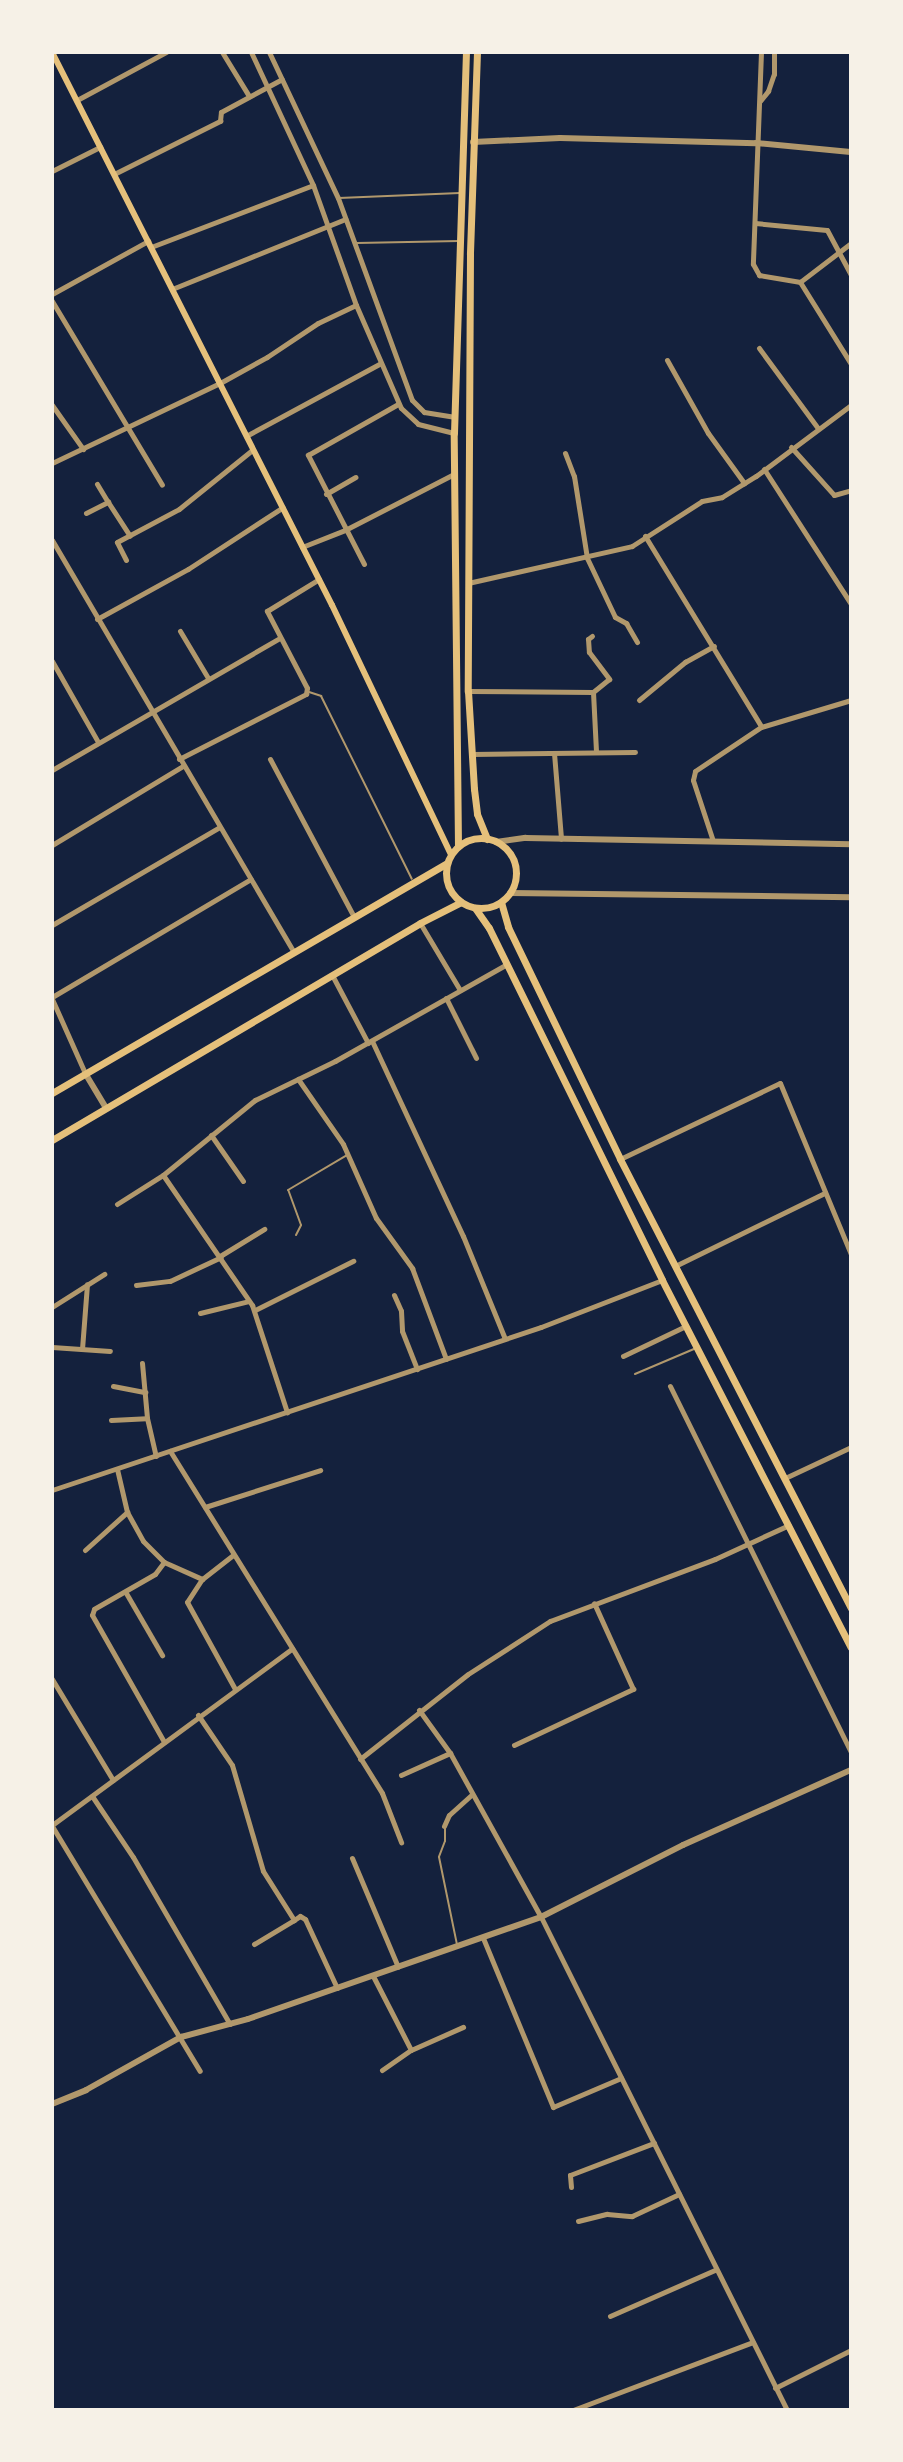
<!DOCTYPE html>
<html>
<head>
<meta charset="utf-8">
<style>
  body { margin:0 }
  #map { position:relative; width:903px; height:2462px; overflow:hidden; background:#14213d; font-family:"Nunito Sans",sans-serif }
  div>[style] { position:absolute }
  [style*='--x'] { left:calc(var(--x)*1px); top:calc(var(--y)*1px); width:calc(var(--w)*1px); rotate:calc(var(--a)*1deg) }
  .service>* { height:2px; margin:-1px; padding:0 1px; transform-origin:1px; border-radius:1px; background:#b1986c }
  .minor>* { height:5px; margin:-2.5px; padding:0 2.5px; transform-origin:2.5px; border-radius:2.5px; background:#b1986c }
  .tertiary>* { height:6px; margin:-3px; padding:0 3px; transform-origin:3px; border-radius:3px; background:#b1986c }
  .secondary>* { height:6px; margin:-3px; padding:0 3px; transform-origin:3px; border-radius:3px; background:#e5c07b }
  .primary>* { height:7px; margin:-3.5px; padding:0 3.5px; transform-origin:3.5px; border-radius:3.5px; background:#e5c07b }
  .primary>.ring { margin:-3.5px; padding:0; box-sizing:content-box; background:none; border:7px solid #e5c07b; border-radius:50% }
  span { translate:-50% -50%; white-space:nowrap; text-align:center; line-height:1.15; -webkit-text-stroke:6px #f6f1e7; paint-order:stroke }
  .frame { position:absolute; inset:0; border:54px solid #f6f1e7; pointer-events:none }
</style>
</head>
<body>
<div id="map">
  <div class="service">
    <div style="--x:339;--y:198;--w:121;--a:-2.4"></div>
    <div style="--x:357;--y:243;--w:102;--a:-1.1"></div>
    <div style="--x:309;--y:692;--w:13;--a:18"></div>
    <div style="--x:321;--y:696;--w:204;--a:63.6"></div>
    <div style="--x:296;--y:1235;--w:11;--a:-63"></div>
    <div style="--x:301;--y:1225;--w:37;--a:-110"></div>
    <div style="--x:288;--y:1190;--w:69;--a:-30.7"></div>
    <div style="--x:635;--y:1374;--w:64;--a:-23"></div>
    <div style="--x:445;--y:1827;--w:14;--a:90"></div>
    <div style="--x:445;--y:1841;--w:17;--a:111"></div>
    <div style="--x:439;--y:1857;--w:90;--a:78.4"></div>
  </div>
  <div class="minor">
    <div style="--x:222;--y:52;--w:52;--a:58.5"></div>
    <div style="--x:251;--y:52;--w:147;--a:65"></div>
    <div style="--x:313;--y:185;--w:127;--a:70.3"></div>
    <div style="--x:356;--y:305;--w:112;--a:66.4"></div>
    <div style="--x:401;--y:408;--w:23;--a:43"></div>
    <div style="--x:418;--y:424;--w:37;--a:14"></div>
    <div style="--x:269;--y:52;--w:161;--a:64.7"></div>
    <div style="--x:338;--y:198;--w:215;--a:69.9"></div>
    <div style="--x:412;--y:400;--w:17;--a:45"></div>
    <div style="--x:424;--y:412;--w:30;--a:9"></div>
    <div style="--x:761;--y:52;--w:212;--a:92.2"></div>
    <div style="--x:753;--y:264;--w:13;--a:61"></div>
    <div style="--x:759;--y:275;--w:42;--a:9.7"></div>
    <div style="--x:77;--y:100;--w:101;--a:-28.3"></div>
    <div style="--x:760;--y:101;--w:13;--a:-51"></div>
    <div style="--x:768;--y:91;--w:18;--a:-71"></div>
    <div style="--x:774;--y:74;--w:22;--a:-90"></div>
    <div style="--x:52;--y:171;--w:54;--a:-26.6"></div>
    <div style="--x:114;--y:174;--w:119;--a:-26.6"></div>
    <div style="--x:220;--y:121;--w:9;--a:-84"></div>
    <div style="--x:221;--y:112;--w:69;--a:-28.4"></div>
    <div style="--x:755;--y:223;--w:72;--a:5.6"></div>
    <div style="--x:827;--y:230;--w:51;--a:61.9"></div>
    <div style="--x:851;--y:243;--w:64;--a:142.6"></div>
    <div style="--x:800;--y:282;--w:97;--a:58.1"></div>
    <div style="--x:151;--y:247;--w:173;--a:-20.9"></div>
    <div style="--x:172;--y:289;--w:187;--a:-22"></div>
    <div style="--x:52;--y:294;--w:110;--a:-28.9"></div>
    <div style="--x:52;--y:301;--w:214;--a:59.1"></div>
    <div style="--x:759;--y:348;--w:98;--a:53.7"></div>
    <div style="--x:667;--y:360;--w:84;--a:60.7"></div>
    <div style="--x:708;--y:433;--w:62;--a:54.2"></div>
    <div style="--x:52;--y:405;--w:54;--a:54.8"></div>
    <div style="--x:246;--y:436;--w:153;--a:-28.4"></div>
    <div style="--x:791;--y:447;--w:64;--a:48.1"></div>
    <div style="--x:834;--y:495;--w:18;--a:-16"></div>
    <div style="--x:565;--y:453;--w:25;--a:69"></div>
    <div style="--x:574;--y:476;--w:83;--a:81"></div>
    <div style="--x:587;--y:558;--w:65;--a:64.6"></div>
    <div style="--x:615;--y:617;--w:13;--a:29"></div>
    <div style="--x:626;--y:623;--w:22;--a:60"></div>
    <div style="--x:52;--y:463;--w:186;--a:-25.5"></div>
    <div style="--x:220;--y:383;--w:54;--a:-29"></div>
    <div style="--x:267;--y:357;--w:61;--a:-33.7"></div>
    <div style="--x:318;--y:323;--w:42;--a:-25.3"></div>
    <div style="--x:764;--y:469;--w:161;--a:57.2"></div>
    <div style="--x:97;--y:484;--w:21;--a:59"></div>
    <div style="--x:326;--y:494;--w:34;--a:-30"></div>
    <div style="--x:86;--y:513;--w:25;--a:-27"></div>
    <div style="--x:108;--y:502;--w:40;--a:57.1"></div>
    <div style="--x:645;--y:536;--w:223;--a:58.6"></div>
    <div style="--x:52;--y:540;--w:476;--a:59.6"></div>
    <div style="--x:302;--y:547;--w:46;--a:-21.6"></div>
    <div style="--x:345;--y:530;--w:123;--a:-27.2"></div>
    <div style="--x:126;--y:560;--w:20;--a:-117"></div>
    <div style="--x:117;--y:542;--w:70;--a:-28"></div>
    <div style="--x:179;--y:509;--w:94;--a:-38.9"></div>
    <div style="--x:364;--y:564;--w:123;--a:-117.2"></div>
    <div style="--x:308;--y:455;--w:103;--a:-29.5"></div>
    <div style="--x:468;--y:583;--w:168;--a:-12.7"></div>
    <div style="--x:632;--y:546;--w:83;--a:-32.7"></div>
    <div style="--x:702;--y:501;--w:20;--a:-11"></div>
    <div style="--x:722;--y:497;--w:40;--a:-32"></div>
    <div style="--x:756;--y:476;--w:119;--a:-36.8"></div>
    <div style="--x:97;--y:619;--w:104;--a:-28.8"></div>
    <div style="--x:188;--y:569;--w:113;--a:-33.1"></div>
    <div style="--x:180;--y:631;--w:55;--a:59.2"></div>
    <div style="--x:592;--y:636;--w:5;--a:143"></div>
    <div style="--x:588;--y:639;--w:13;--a:86"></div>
    <div style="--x:589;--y:652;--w:34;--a:53"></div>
    <div style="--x:609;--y:679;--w:21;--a:141"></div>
    <div style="--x:52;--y:661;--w:93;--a:60.4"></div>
    <div style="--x:468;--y:691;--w:125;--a:0.5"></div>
    <div style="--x:593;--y:692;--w:60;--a:87.1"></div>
    <div style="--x:639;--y:700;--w:60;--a:-39.6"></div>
    <div style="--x:685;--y:662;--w:33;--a:-29"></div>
    <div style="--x:554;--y:753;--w:86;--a:85.3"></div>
    <div style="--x:472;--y:754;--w:163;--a:-0.7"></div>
    <div style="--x:179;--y:759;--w:143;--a:-27.1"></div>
    <div style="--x:306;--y:694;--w:6;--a:-81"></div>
    <div style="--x:307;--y:688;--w:87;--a:-117.5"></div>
    <div style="--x:267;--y:611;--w:61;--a:-31.6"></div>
    <div style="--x:270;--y:759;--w:177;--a:62"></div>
    <div style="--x:52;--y:770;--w:263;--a:-30.1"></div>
    <div style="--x:713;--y:841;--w:64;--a:-108.2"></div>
    <div style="--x:693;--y:780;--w:9;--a:-77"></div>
    <div style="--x:695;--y:771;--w:79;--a:-33.7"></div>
    <div style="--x:761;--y:727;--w:94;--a:-16.7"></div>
    <div style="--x:52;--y:845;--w:153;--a:-31.1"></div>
    <div style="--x:420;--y:923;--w:78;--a:59.2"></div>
    <div style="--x:52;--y:925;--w:194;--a:-30.3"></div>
    <div style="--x:332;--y:975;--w:77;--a:62.1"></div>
    <div style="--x:52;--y:997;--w:231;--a:-30.7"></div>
    <div style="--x:446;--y:998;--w:67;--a:63.4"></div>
    <div style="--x:52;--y:999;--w:81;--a:66"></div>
    <div style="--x:372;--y:1041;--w:215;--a:65"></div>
    <div style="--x:463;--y:1236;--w:111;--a:67.8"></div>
    <div style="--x:298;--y:1079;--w:79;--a:55.3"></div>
    <div style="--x:343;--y:1144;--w:81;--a:66"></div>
    <div style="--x:376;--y:1218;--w:62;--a:54.2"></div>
    <div style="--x:412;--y:1268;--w:97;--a:69.5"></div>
    <div style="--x:211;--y:1135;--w:56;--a:55.2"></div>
    <div style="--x:620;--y:1159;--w:177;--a:-25.4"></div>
    <div style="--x:780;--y:1083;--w:185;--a:67.5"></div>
    <div style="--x:163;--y:1175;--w:158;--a:55.6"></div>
    <div style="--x:252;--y:1305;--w:113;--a:71.9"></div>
    <div style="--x:117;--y:1204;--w:54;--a:-32.2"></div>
    <div style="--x:163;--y:1175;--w:119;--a:-39.2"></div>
    <div style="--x:255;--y:1100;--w:89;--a:-26"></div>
    <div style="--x:335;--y:1061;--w:197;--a:-29.4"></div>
    <div style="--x:220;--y:1256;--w:52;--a:-31.5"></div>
    <div style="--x:675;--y:1266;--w:167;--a:-26"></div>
    <div style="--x:136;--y:1285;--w:34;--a:-7"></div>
    <div style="--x:170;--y:1281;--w:56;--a:-25.2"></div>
    <div style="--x:394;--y:1295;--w:17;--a:66"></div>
    <div style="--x:401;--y:1311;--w:20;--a:87"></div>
    <div style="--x:402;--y:1331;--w:41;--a:68.5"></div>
    <div style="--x:52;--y:1307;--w:62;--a:-32.4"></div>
    <div style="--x:255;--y:1310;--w:110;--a:-26.6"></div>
    <div style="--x:200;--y:1313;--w:50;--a:-13.8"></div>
    <div style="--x:52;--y:1347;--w:58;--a:3.9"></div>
    <div style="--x:82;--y:1349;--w:65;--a:-85.6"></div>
    <div style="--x:623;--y:1356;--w:70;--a:-25.5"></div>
    <div style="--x:142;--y:1363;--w:55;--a:84.8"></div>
    <div style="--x:147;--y:1418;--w:39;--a:77"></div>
    <div style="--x:113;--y:1386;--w:33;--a:11"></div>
    <div style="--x:670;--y:1386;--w:408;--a:63.7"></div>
    <div style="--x:111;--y:1420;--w:35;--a:-3"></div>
    <div style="--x:170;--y:1451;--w:402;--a:58.2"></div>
    <div style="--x:382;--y:1793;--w:53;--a:68.8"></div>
    <div style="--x:117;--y:1469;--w:44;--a:76.9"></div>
    <div style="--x:127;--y:1512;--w:33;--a:61"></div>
    <div style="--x:143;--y:1541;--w:30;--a:45"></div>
    <div style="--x:164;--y:1562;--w:42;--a:24.1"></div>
    <div style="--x:785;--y:1478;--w:73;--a:-25.2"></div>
    <div style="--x:52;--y:1490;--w:515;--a:-18.43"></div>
    <div style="--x:541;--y:1327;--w:130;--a:-21.2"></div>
    <div style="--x:205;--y:1507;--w:121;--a:-17.8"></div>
    <div style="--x:85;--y:1550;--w:57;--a:-42.1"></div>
    <div style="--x:233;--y:1555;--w:39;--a:142"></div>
    <div style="--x:202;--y:1579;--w:27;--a:123"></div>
    <div style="--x:187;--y:1602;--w:99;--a:61.1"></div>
    <div style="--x:164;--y:1562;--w:15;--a:127"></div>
    <div style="--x:155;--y:1574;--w:70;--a:150.2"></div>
    <div style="--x:94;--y:1609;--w:6;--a:108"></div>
    <div style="--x:92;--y:1615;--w:146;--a:60.4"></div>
    <div style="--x:126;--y:1593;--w:72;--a:59.9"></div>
    <div style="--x:52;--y:1679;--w:118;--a:58.9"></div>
    <div style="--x:419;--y:1710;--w:53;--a:54.2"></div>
    <div style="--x:450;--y:1753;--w:188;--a:61"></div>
    <div style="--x:541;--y:1917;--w:551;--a:63.48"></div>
    <div style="--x:198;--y:1715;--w:60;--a:55.8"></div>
    <div style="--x:232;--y:1765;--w:110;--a:73.7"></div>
    <div style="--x:263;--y:1871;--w:58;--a:57.7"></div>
    <div style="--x:294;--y:1920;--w:7;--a:-34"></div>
    <div style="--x:300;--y:1916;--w:6;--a:31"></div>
    <div style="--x:305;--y:1919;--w:76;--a:65.1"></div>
    <div style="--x:514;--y:1745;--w:132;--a:-25.2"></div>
    <div style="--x:633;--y:1689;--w:94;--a:-114.4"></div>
    <div style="--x:360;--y:1759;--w:137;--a:-38.2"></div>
    <div style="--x:468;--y:1674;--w:98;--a:-32.9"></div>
    <div style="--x:550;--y:1621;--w:176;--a:-20.6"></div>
    <div style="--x:715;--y:1559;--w:81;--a:-24.7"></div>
    <div style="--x:401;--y:1775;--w:54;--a:-24.2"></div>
    <div style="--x:92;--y:1796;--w:73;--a:56.1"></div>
    <div style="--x:133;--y:1857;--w:193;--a:59.9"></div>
    <div style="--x:52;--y:1825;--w:298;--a:-36.3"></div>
    <div style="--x:52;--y:1826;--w:286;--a:58.9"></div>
    <div style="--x:444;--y:1826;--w:12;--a:-66"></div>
    <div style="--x:449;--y:1815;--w:31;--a:-42"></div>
    <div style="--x:352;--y:1858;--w:118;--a:67.1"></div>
    <div style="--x:483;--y:1938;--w:183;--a:67.5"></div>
    <div style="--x:553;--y:2107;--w:74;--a:-23.1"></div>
    <div style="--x:254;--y:1944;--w:47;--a:-31"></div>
    <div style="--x:373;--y:1976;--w:83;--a:62.8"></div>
    <div style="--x:382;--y:2070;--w:35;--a:-35"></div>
    <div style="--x:411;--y:2050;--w:57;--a:-23.9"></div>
    <div style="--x:571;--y:2187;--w:12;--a:-95"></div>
    <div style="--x:570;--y:2175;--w:90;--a:-20.9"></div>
    <div style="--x:578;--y:2221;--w:30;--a:-14"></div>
    <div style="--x:607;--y:2214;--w:25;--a:5"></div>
    <div style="--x:632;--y:2216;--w:52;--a:-25.1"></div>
    <div style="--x:610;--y:2316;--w:115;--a:-23.7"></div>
    <div style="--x:775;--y:2388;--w:85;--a:-26.6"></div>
    <div style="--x:573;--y:2410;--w:192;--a:-20.7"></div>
  </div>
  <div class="tertiary">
    <div style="--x:473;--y:142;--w:87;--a:-2.6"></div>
    <div style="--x:560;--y:138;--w:196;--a:1.5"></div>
    <div style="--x:756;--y:143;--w:95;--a:5.4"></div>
    <div style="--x:496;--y:842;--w:30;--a:-8"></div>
    <div style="--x:526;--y:838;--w:325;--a:1.1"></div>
    <div style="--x:510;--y:893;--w:341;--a:0.7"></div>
    <div style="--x:85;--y:1073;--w:41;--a:59"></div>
    <div style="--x:52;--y:2104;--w:37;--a:-22"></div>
    <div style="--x:86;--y:2090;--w:109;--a:-29.2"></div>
    <div style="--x:181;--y:2037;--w:69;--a:-15"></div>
    <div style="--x:248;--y:2019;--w:310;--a:-19.2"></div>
    <div style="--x:541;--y:1917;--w:159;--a:-26.9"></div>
    <div style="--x:683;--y:1845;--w:184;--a:-24.1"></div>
  </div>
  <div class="secondary">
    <div style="--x:52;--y:52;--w:620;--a:63.15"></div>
    <div style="--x:332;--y:605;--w:276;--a:64.5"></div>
  </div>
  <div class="primary">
    <div style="--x:477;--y:52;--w:202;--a:92"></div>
    <div style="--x:470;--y:254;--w:437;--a:90.3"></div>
    <div style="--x:468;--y:691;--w:98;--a:86.5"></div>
    <div style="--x:474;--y:789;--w:25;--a:83"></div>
    <div style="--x:477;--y:814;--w:27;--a:68"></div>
    <div class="ring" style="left:446px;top:838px;width:63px;height:63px"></div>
    <div style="--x:458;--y:846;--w:413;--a:-90.6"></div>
    <div style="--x:454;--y:433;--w:381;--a:-88.2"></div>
    <div style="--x:501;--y:902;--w:26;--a:74"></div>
    <div style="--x:508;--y:927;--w:258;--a:64.2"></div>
    <div style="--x:620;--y:1159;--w:505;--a:62.78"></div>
    <div style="--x:475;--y:908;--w:24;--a:55"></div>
    <div style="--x:489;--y:928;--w:392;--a:63.8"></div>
    <div style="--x:662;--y:1280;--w:413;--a:62.8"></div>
    <div style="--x:52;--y:1093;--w:457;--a:-30.2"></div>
    <div style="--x:52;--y:1140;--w:427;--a:-30.5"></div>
    <div style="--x:420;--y:923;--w:46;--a:-27.1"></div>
  </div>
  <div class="frame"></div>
</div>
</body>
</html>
